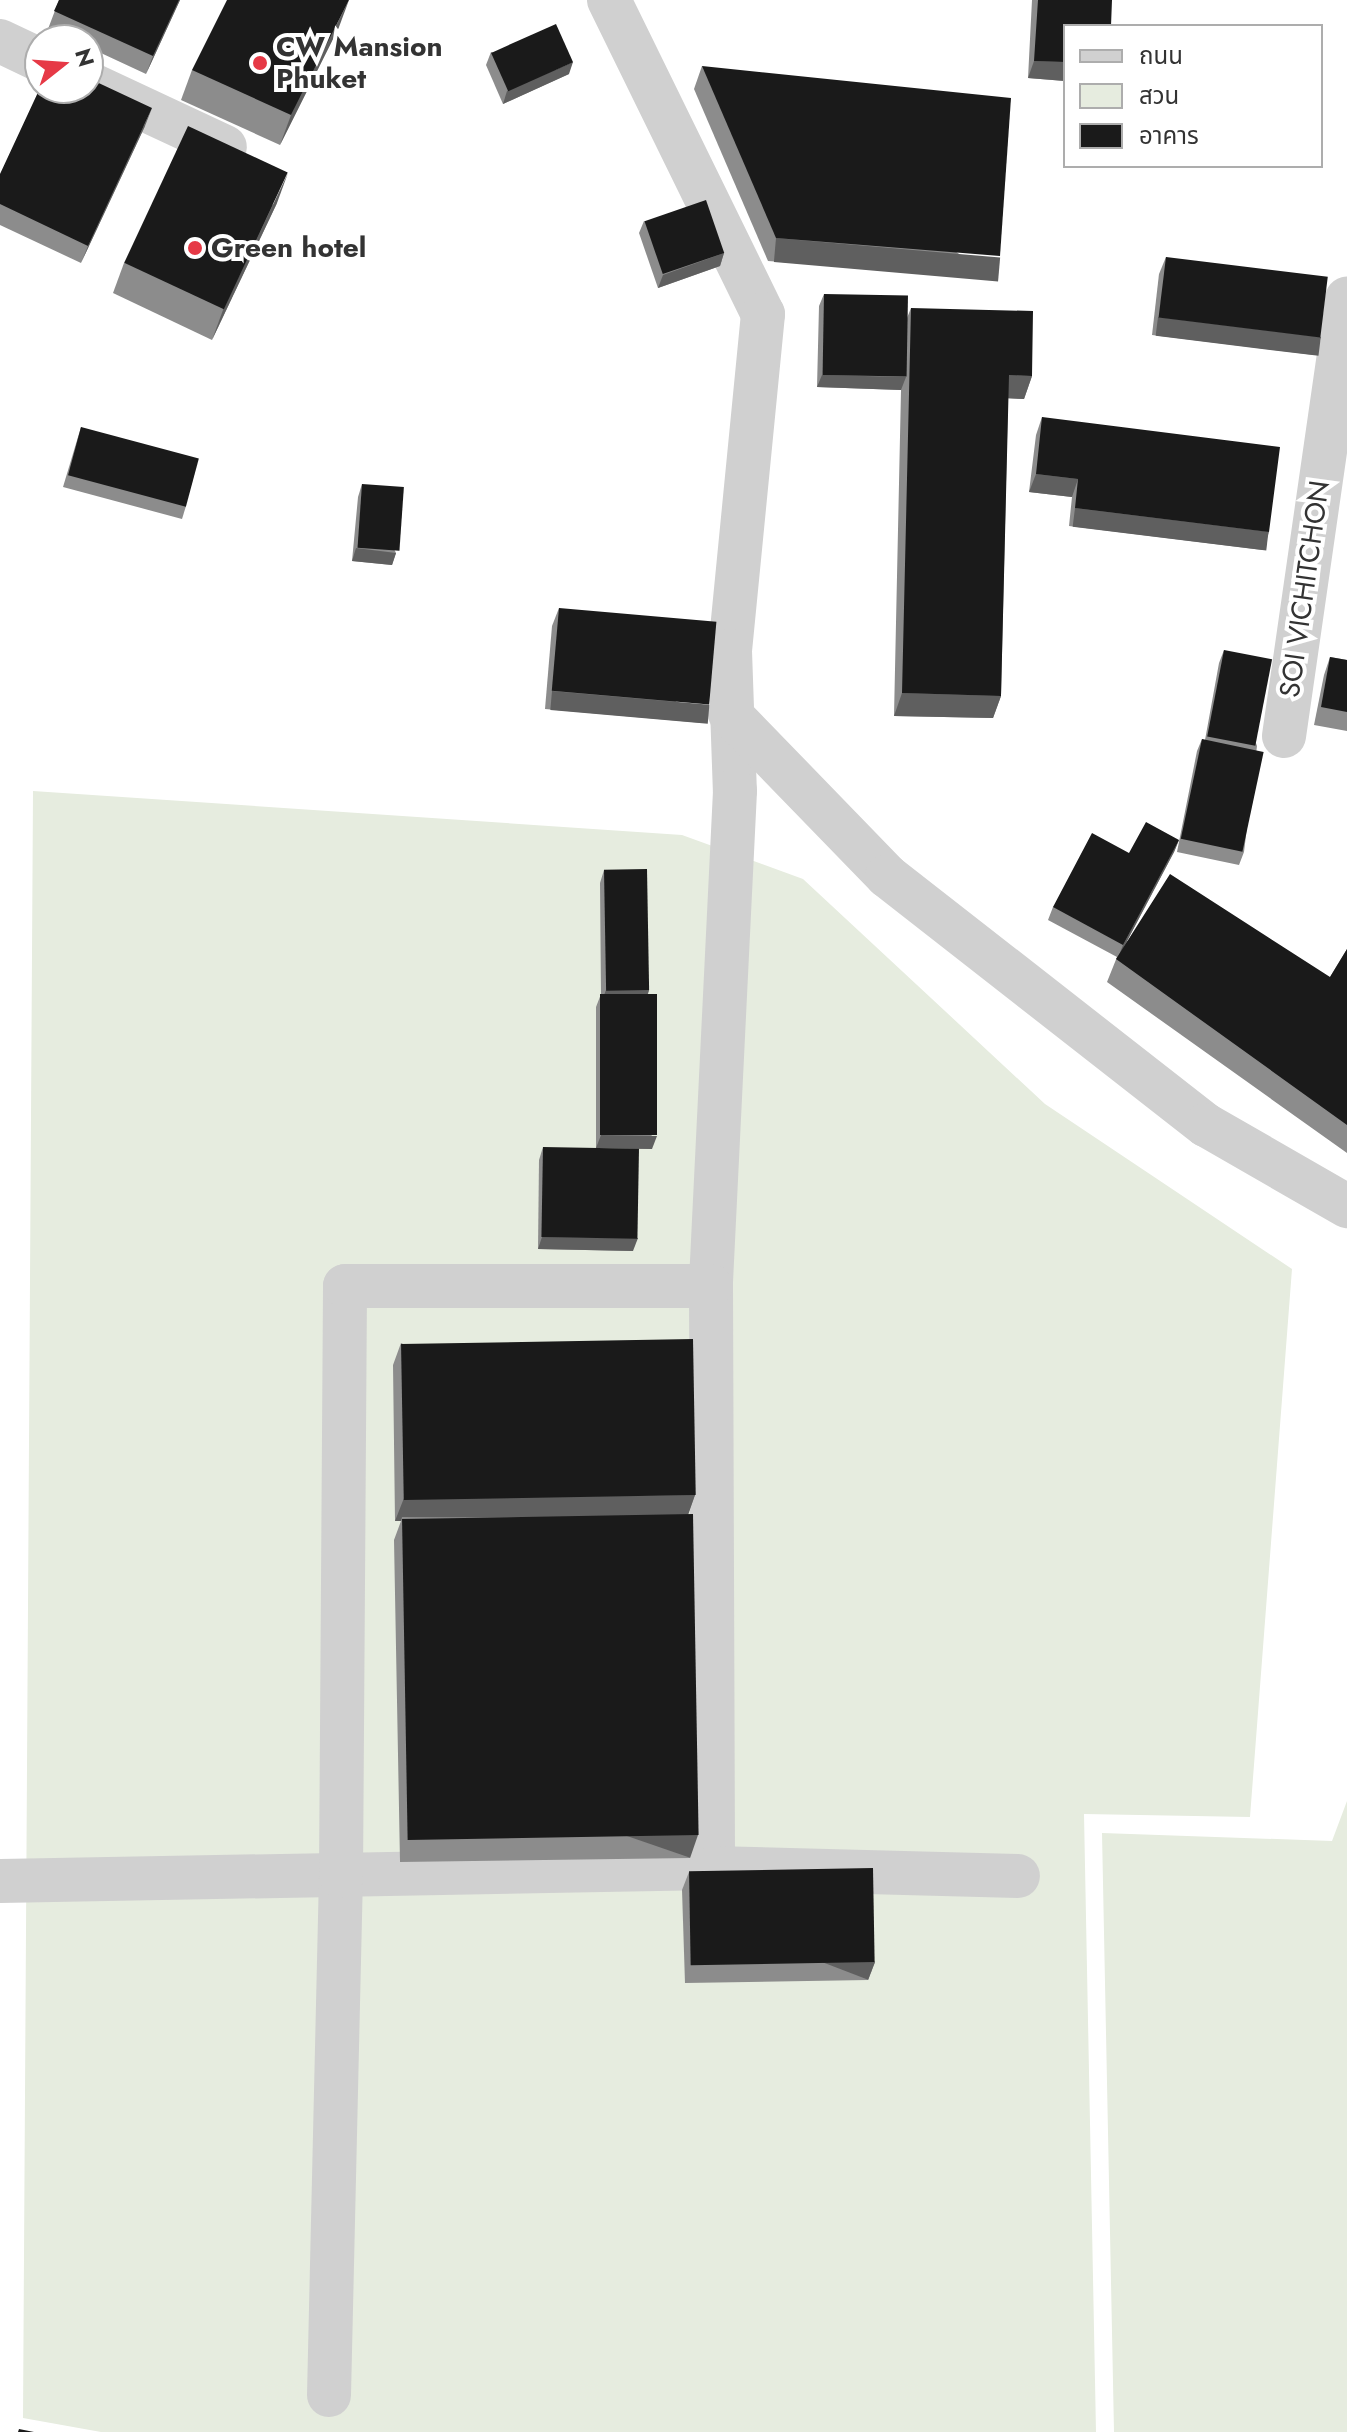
<!DOCTYPE html>
<html>
<head>
<meta charset="utf-8">
<style>
  body { margin:0 }
  #map { position:relative; width:1347px; height:2432px; overflow:hidden; background:#fff; font-family:Jost,"Noto Sans Thai",sans-serif }
  div>[style] { position:absolute }
  [style*='--x'] { left:calc(var(--x)*1px); top:calc(var(--y)*1px); width:calc(var(--w)*1px); rotate:calc(var(--a)*1deg) }
  .green>* { inset:0; background:#e6ecdf }
  .minor>* { height:44px; margin:-22px; padding:0 22px; transform-origin:22px; border-radius:22px; background:#d0d0d0 }
  .wall>* { inset:0; background:#8c8c8c }
  .shaded-wall>* { inset:0; background:#5f5f5f; transform-origin:0 0 }
  .building>* { inset:0; background:#1a1a1a; transform-origin:0 0 }
  .dots>* { width:22px; height:22px; translate:-50% -50%; box-sizing:border-box; border:4px solid #fff; border-radius:50% }
  span { translate:-50% -50%; white-space:nowrap; text-align:center; line-height:1.15; -webkit-text-stroke:8px #fff; paint-order:stroke }
  .poi-label { font-size:28px; color:#333; font-weight:700 }
  .left { translate:0 -50%; text-align:left }
  .street-label { font-size:28px; color:#333 }
  .legend { position:absolute; left:1063px; top:24px; width:260px; height:144px; box-sizing:border-box; background:#fff; border:2px solid #adadad; margin:0; padding:10px 14px; list-style:none; font-size:24px; color:#333 }
  .legend li { display:flex; align-items:center; gap:16px; height:40px }
  .legend b { width:40px; border:2px solid #adadad }
  .north { position:absolute; left:24px; top:24px; width:80px; height:80px; box-sizing:border-box; background:#fff; border:2px solid #adadad; border-radius:50%; rotate:73deg; font-size:22px; font-weight:700; line-height:32px; text-align:center; color:#333 }
  .north::after { content:''; display:block; margin:auto; width:28px; height:36px; background:#e63946; clip-path:polygon(50% 0,100% 100%,50% 72%,0 100%) }
</style>
</head>
<body>
<div id="map">
  <div class="green">
    <div style="clip-path:polygon(33px 791px,682px 835px,803px 879px,1045px 1104px,1292px 1269px,1250px 1817px,1084px 1814px,1096px 2432px,101px 2432px,23px 2418px)"></div>
    <div style="clip-path:polygon(1347px 1801px,1347px 2432px,1114px 2432px,1102px 1833px,1332px 1841px)"></div>
  </div>
  <div class="minor">
    <div style="--x:609;--y:0;--w:350;--a:63.9"></div>
    <div style="--x:763;--y:314;--w:339;--a:95.6"></div>
    <div style="--x:730;--y:651;--w:140;--a:88"></div>
    <div style="--x:735;--y:791;--w:496;--a:92.8"></div>
    <div style="--x:711;--y:1286;--w:582;--a:89.8"></div>
    <div style="--x:0;--y:41;--w:44;--a:25.4"></div>
    <div style="--x:88;--y:83;--w:151;--a:25"></div>
    <div style="--x:730;--y:714;--w:226;--a:45.9"></div>
    <div style="--x:887;--y:876;--w:405;--a:38"></div>
    <div style="--x:1206;--y:1125;--w:163;--a:29.9"></div>
    <div style="--x:1284;--y:736;--w:442;--a:-81.8"></div>
    <div style="--x:0;--y:1881;--w:713;--a:-1.04"></div>
    <div style="--x:713;--y:1868;--w:305;--a:1.5"></div>
    <div style="--x:329;--y:2395;--w:519;--a:-88.68"></div>
    <div style="--x:341;--y:1876;--w:590;--a:-89.61"></div>
    <div style="--x:345;--y:1286;--w:366;--a:0"></div>
  </div>
  <div class="wall">
    <div style="clip-path:polygon(59px 0,180px 0,146px 74px,88px 47px,88px 40px,73px 40px,48px 29px)"></div>
    <div style="clip-path:polygon(1032px 0,1112px 0,1065px 26px,1065px 81px,1028px 78px)"></div>
    <div style="clip-path:polygon(339px 27px,280px 145px,181px 100px,192px 70px)"></div>
    <div style="clip-path:polygon(491px 52px,569px 74px,503px 104px,486px 65px)"></div>
    <div style="clip-path:polygon(702px 66px,992px 278px,768px 261px,694px 89px)"></div>
    <div style="clip-path:polygon(145px 126px,81px 263px,0 225px,0 174px)"></div>
    <div style="clip-path:polygon(277px 203px,212px 340px,113px 293px,124px 263px)"></div>
    <div style="clip-path:polygon(644px 221px,724px 253px,720px 266px,658px 288px,639px 233px)"></div>
    <div style="clip-path:polygon(1166px 257px,1321px 337px,1314px 355px,1152px 335px,1159px 274px)"></div>
    <div style="clip-path:polygon(824px 294px,907px 318px,911px 308px,1032px 376px,1024px 399px,1008px 398px,1001px 696px,993px 718px,894px 716px,901px 390px,817px 387px,819px 306px)"></div>
    <div style="clip-path:polygon(1042px 417px,1269px 532px,1263px 550px,1069px 526px,1072px 497px,1029px 492px,1036px 435px)"></div>
    <div style="clip-path:polygon(81px 427px,186px 506px,182px 519px,63px 487px)"></div>
    <div style="clip-path:polygon(362px 484px,396px 553px,392px 565px,352px 561px,358px 497px)"></div>
    <div style="clip-path:polygon(559px 608px,703px 723px,545px 709px,552px 626px)"></div>
    <div style="clip-path:polygon(1224px 650px,1257px 746px,1244px 852px,1239px 865px,1177px 852px,1197px 751px,1202px 739px,1205px 740px,1219px 663px)"></div>
    <div style="clip-path:polygon(1330px 657px,1347px 660px,1347px 731px,1314px 725px,1324px 675px)"></div>
    <div style="clip-path:polygon(1179px 840px,1174px 852px,1127px 941px,1330px 977px,1347px 949px,1347px 1153px,1107px 982px,1117px 957px,1048px 920px,1053px 907px,1129px 853px)"></div>
    <div style="clip-path:polygon(604px 870px,649px 990px,648px 994px,652px 1149px,596px 1148px,596px 1007px,601px 994px,600px 883px)"></div>
    <div style="clip-path:polygon(543px 1147px,633px 1251px,538px 1249px,539px 1160px)"></div>
    <div style="clip-path:polygon(401px 1343px,695px 1495px,688px 1514px,690px 1858px,400px 1862px,394px 1540px,401px 1521px,395px 1521px,393px 1365px)"></div>
    <div style="clip-path:polygon(689px 1872px,875px 1962px,868px 1980px,685px 1983px,682px 1890px)"></div>
  </div>
  <div class="shaded-wall">
    <div style="clip-path:polygon(179px 0,180px 0,146px 74px,153px 56px)"></div>
    <div style="clip-path:polygon(349px 0,339px 27px,280px 145px,291px 115px)"></div>
    <div style="clip-path:polygon(1034px 61px,1065px 62px,1065px 81px,1028px 78px)"></div>
    <div style="clip-path:polygon(573px 62px,569px 74px,503px 104px,507px 91px)"></div>
    <div style="clip-path:polygon(152px 108px,145px 126px,81px 263px,88px 246px)"></div>
    <div style="clip-path:polygon(288px 173px,277px 203px,212px 340px,223px 310px)"></div>
    <div style="left:776px;top:238px;width:225px;height:24px;rotate:5deg"></div>
    <div style="clip-path:polygon(724px 253px,720px 266px,658px 288px,663px 275px)"></div>
    <div style="left:1158px;top:317px;width:164px;height:19px;rotate:7deg"></div>
    <div style="clip-path:polygon(822px 375px,906px 377px,901px 390px,817px 387px)"></div>
    <div style="clip-path:polygon(1009px 375px,1032px 376px,1024px 399px,1000px 398px)"></div>
    <div style="clip-path:polygon(1036px 474px,1078px 479px,1072px 497px,1029px 492px)"></div>
    <div style="left:1075px;top:508px;width:195px;height:19px;rotate:7deg"></div>
    <div style="clip-path:polygon(356px 548px,396px 553px,392px 565px,352px 561px)"></div>
    <div style="left:552px;top:691px;width:158px;height:19px;rotate:5deg"></div>
    <div style="clip-path:polygon(902px 693px,1001px 696px,993px 718px,894px 716px)"></div>
    <div style="clip-path:polygon(1179px 840px,1174px 852px,1118px 958px,1123px 945px)"></div>
    <div style="clip-path:polygon(606px 990px,649px 990px,645px 1002px,601px 1003px)"></div>
    <div style="clip-path:polygon(601px 1135px,657px 1136px,652px 1149px,596px 1148px)"></div>
    <div style="clip-path:polygon(542px 1237px,638px 1238px,633px 1251px,538px 1249px)"></div>
    <div style="clip-path:polygon(695px 1495px,687px 1518px,402px 1517px,401px 1521px,395px 1521px,404px 1498px)"></div>
    <div style="left:698px;top:1835px;width:24px;height:290px;rotate:109deg"></div>
    <div style="left:875px;top:1962px;width:19px;height:184px;rotate:111deg"></div>
  </div>
  <div class="building">
    <div style="clip-path:polygon(59px 0,179px 0,153px 56px,54px 11px)"></div>
    <div style="clip-path:polygon(227px 0,349px 0,291px 115px,192px 70px)"></div>
    <div style="clip-path:polygon(1038px 0,1112px 0,1111px 26px,1065px 26px,1065px 62px,1034px 61px)"></div>
    <div style="left:556px;top:24px;width:42px;height:71px;rotate:66deg"></div>
    <div style="clip-path:polygon(702px 66px,1011px 98px,1000px 256px,776px 238px)"></div>
    <div style="clip-path:polygon(88px 78px,152px 108px,88px 246px,0 204px,0 174px,40px 88px,88px 88px)"></div>
    <div style="left:188px;top:126px;width:110px;height:151px;rotate:25deg"></div>
    <div style="left:706px;top:200px;width:56px;height:65px;rotate:71deg"></div>
    <div style="left:1166px;top:257px;width:163px;height:61px;rotate:7deg"></div>
    <div style="left:824px;top:294px;width:84px;height:81px;rotate:1deg"></div>
    <div style="clip-path:polygon(911px 308px,1033px 311px,1032px 376px,1009px 375px,1001px 696px,902px 693px)"></div>
    <div style="clip-path:polygon(1042px 417px,1280px 447px,1269px 532px,1075px 508px,1078px 479px,1036px 474px)"></div>
    <div style="left:81px;top:427px;width:122px;height:50px;rotate:15deg"></div>
    <div style="left:362px;top:484px;width:42px;height:64px;rotate:4deg"></div>
    <div style="left:559px;top:608px;width:158px;height:83px;rotate:5deg"></div>
    <div style="left:1224px;top:650px;width:49px;height:88px;rotate:11deg"></div>
    <div style="clip-path:polygon(1330px 657px,1347px 660px,1347px 712px,1321px 707px)"></div>
    <div style="left:1202px;top:739px;width:63px;height:102px;rotate:12deg"></div>
    <div style="clip-path:polygon(1146px 822px,1179px 840px,1123px 945px,1053px 907px,1092px 833px,1129px 853px)"></div>
    <div style="left:647px;top:869px;width:121px;height:43px;rotate:89deg"></div>
    <div style="clip-path:polygon(1170px 874px,1330px 977px,1347px 949px,1347px 1125px,1116px 959px)"></div>
    <div style="left:600px;top:994px;width:57px;height:141px"></div>
    <div style="left:543px;top:1147px;width:96px;height:90px;rotate:1deg"></div>
    <div style="left:693px;top:1339px;width:156px;height:292px;rotate:89deg"></div>
    <div style="left:693px;top:1514px;width:321px;height:291px;rotate:89deg"></div>
    <div style="left:873px;top:1868px;width:94px;height:184px;rotate:89deg"></div>
    <div style="clip-path:polygon(19px 2429px,34px 2432px,18px 2432px)"></div>
  </div>
  <div class="dots">
    <div style="left:260px;top:63px;background:#e63946"></div>
    <div style="left:195px;top:248px;background:#e63946"></div>
  </div>
  <div class="poi-label">
    <span class="left" style="left:276px;top:63px">CW Mansion<br>Phuket</span>
    <span class="left" style="left:211px;top:248px">Green hotel</span>
  </div>
  <div class="street-label">
    <span style="left:1305px;top:589px;rotate:-82deg">SOI VICHITCHON</span>
  </div>
  <ul class="legend">
  <li><b style="height:10px;background:#d0d0d0"></b>ถนน</li>
  <li><b style="height:22px;background:#e6ecdf"></b>สวน</li>
  <li><b style="height:22px;background:#1a1a1a"></b>อาคาร</li>
  </ul>
  <div class="north">N</div>
</div>
</body>
</html>
